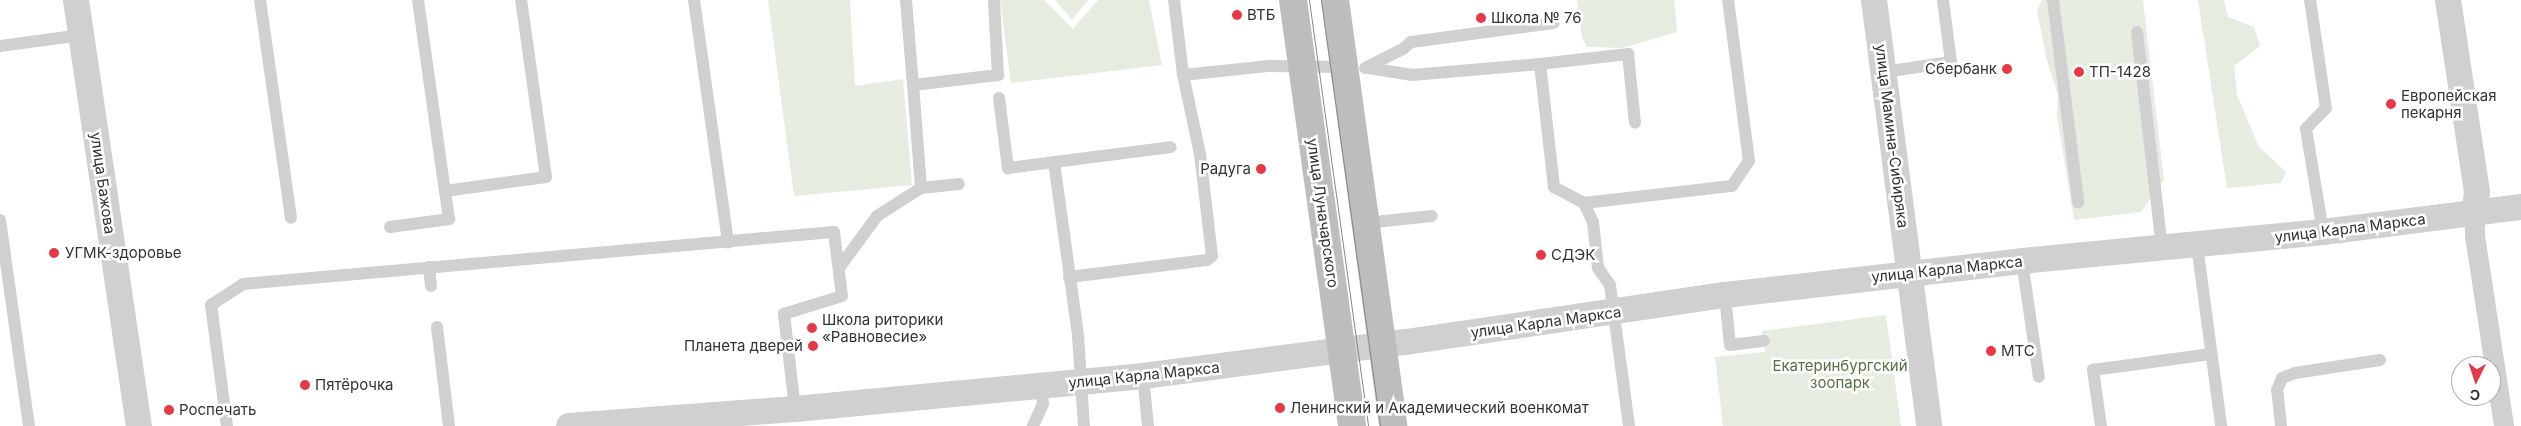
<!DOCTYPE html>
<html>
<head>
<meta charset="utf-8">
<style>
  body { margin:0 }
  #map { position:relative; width:2521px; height:426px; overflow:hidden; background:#fff; font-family:Inter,sans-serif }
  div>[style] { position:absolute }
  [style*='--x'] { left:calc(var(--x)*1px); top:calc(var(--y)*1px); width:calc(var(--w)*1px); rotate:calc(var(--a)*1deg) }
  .green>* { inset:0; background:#e6ecdf }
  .service>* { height:12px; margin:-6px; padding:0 6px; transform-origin:6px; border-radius:6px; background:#d0d0d0 }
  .pedestrian>* { height:20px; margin:-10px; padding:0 10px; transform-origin:10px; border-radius:10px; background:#d0d0d0 }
  .minor>* { height:26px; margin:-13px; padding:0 13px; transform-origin:13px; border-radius:13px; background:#d0d0d0 }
  .secondary>* { height:28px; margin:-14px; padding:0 14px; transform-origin:14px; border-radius:14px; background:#bdbdbd }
  .tram>* { height:1px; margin:-0.5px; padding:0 0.5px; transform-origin:0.5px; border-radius:0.5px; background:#888 }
  .dots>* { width:14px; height:14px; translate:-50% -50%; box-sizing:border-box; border:2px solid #fff; border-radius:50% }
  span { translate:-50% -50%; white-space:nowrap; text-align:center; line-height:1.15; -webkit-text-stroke:5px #fff; paint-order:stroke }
  .poi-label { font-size:15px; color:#333 }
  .left { translate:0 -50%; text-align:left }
  .right { translate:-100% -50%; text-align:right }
  .street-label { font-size:15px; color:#333 }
  .park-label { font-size:15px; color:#56703f }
  .north { position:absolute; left:2451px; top:356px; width:50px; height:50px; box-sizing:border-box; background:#fff; border:1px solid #adadad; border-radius:50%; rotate:184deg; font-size:14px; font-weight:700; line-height:20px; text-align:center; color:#333 }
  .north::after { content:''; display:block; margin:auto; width:18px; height:22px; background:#e63946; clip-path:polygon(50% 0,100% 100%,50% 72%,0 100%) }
</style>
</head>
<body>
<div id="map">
  <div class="green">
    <div style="clip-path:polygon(768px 0,850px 0,855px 86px,903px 79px,912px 185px,794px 196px)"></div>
    <div style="clip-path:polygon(1000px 0,1044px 0,1073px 29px,1098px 0,1149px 0,1162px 65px,1011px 83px)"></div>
    <div style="clip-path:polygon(1055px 0,1088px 0,1072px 20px)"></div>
    <div style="clip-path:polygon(1577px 0,1674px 0,1677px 32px,1622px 48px,1587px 47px,1582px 38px)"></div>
    <div style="clip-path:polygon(2042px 0,2143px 0,2164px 180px,2141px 212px,2074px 220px,2057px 116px,2058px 95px,2046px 57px,2037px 10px)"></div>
    <div style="clip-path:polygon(2198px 0,2224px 0,2228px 17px,2254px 27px,2260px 46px,2234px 66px,2237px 95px,2259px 147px,2286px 172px,2281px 183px,2227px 188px)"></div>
    <div style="clip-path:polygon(1886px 315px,1901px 426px,1723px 426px,1715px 357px,1765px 352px,1762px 331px)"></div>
  </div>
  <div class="service">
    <div style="--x:260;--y:0;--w:220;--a:81.9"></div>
    <div style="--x:418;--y:0;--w:193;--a:82"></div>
    <div style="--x:445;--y:191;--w:102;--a:-7.9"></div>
    <div style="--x:546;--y:177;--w:179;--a:-98"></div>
    <div style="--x:694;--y:0;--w:245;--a:82"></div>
    <div style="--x:906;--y:0;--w:85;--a:85.3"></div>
    <div style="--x:2053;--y:0;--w:204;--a:82.9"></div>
    <div style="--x:2310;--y:0;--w:109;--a:81.6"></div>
    <div style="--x:2326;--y:108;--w:29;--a:134"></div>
    <div style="--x:2306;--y:129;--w:104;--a:80.6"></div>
    <div style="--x:2137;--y:32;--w:217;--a:83.4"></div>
    <div style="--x:0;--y:46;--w:82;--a:-7.7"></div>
    <div style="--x:1540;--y:64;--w:89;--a:-6.5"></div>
    <div style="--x:1628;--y:54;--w:69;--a:84.2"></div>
    <div style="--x:1365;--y:68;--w:42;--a:-26.6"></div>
    <div style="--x:1403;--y:49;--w:11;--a:-41"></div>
    <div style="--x:1411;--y:42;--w:144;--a:-7.6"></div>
    <div style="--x:1368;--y:68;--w:45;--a:9"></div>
    <div style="--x:1412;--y:75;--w:128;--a:-4.9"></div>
    <div style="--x:1540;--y:64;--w:124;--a:83.5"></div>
    <div style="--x:1554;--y:187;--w:34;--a:28"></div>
    <div style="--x:1584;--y:203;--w:149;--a:-6.6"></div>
    <div style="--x:1732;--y:186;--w:30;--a:-56"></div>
    <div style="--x:1749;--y:161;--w:162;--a:-97.4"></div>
    <div style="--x:1884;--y:72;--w:68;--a:-8.5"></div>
    <div style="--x:1951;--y:62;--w:63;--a:-97.4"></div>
    <div style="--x:1183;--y:75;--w:85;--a:-6"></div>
    <div style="--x:1268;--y:66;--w:77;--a:0.7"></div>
    <div style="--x:999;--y:98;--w:71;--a:82.7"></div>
    <div style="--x:1008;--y:168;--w:164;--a:-7.3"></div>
    <div style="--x:1054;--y:162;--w:176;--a:82.1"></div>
    <div style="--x:1078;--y:336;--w:90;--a:86.2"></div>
    <div style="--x:921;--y:188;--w:38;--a:-6"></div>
    <div style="--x:1584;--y:203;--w:21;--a:65"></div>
    <div style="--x:1593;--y:222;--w:46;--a:83.8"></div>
    <div style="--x:1598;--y:268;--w:21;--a:55"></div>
    <div style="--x:1610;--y:285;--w:142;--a:82.3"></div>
    <div style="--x:0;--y:220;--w:208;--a:82"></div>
    <div style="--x:1365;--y:223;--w:67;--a:-6"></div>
    <div style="--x:390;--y:227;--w:60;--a:-7.7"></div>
    <div style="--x:449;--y:219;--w:28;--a:-98"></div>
    <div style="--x:2197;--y:245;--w:183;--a:82.4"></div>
    <div style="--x:2022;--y:261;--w:117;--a:81.7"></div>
    <div style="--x:429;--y:267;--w:19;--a:84"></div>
    <div style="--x:839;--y:268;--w:64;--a:-53.8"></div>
    <div style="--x:877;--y:216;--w:52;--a:-32.5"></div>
    <div style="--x:921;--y:188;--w:103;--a:-94.4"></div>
    <div style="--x:913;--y:85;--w:86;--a:-6.7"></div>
    <div style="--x:998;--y:75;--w:74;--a:-93.1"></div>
    <div style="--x:1069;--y:277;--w:139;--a:-7"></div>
    <div style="--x:1207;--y:260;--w:6;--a:-39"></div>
    <div style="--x:1212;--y:256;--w:103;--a:-96.7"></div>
    <div style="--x:1200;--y:154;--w:81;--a:-102.1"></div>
    <div style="--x:1183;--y:75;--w:76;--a:-96.8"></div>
    <div style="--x:1725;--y:295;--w:50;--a:84.3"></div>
    <div style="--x:1730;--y:345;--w:34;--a:-7"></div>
    <div style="--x:437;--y:327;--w:100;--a:83.1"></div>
    <div style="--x:1143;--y:376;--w:50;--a:84.3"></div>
    <div style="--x:227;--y:426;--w:122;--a:-97.5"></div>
    <div style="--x:211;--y:305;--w:38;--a:-33"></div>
    <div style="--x:243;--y:284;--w:593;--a:-5.03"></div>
    <div style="--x:834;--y:232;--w:64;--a:82.9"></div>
    <div style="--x:842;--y:296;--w:61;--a:162.8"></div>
    <div style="--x:784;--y:314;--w:96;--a:83.4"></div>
    <div style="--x:1033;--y:426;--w:24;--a:-66"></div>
    <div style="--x:1043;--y:404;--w:18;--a:-96"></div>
    <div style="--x:2101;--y:426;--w:57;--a:-98.1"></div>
    <div style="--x:2093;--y:370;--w:119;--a:-7.7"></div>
    <div style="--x:2281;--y:426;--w:36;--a:-96"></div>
    <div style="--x:2277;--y:390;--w:13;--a:-67"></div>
    <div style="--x:2282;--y:378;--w:14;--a:-21"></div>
    <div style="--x:2295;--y:373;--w:86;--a:-8.7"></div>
  </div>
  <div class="pedestrian">
    <div style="--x:2475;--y:211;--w:25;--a:90"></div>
    <div style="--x:2475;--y:236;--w:192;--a:81.3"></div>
  </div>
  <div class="minor">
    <div style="--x:76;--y:0;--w:431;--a:81.6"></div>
    <div style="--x:1874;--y:0;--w:430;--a:82.6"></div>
    <div style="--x:2448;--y:0;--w:193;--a:81.4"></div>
    <div style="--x:2477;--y:191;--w:20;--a:96"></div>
    <div style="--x:569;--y:426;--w:227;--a:-4.3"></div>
    <div style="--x:795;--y:409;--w:350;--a:-5.4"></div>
    <div style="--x:1143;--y:376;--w:265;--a:-7.4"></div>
    <div style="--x:1406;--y:342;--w:322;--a:-8.4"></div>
    <div style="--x:1725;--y:295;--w:299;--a:-6.5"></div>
    <div style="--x:2022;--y:261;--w:302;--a:-5.5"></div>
    <div style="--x:2323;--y:232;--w:200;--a:-7.2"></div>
  </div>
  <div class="secondary">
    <div style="--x:1293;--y:0;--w:430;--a:82.1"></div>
    <div style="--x:1335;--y:0;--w:430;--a:82.2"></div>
  </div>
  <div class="tram">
    <div style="--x:1309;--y:0;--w:430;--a:82.1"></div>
    <div style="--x:1321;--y:0;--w:430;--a:82.1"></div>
  </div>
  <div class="dots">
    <div style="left:1237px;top:15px;background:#e63946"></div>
    <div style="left:1481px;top:18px;background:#e63946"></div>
    <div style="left:2007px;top:69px;background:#e63946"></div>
    <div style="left:2079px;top:72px;background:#e63946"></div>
    <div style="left:2391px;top:104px;background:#e63946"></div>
    <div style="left:1261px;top:169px;background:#e63946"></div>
    <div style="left:54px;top:253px;background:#e63946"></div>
    <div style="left:1541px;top:255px;background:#e63946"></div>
    <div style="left:812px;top:328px;background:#e63946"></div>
    <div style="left:813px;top:346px;background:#e63946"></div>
    <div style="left:1991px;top:351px;background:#e63946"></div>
    <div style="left:305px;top:385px;background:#e63946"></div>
    <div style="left:1280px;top:408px;background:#e63946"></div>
    <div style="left:169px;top:410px;background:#e63946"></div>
  </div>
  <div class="poi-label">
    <span class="left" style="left:1247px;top:15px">ВТБ</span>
    <span class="left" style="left:1491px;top:18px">Школа № 76</span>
    <span class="right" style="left:1997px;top:69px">Сбербанк</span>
    <span class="left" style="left:2089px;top:72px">ТП-1428</span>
    <span class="left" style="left:2401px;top:104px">Европейская<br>пекарня</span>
    <span class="right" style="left:1251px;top:169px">Радуга</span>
    <span class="left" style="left:65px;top:253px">УГМК-здоровье</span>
    <span class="left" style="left:1551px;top:255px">СДЭК</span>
    <span class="left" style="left:822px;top:328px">Школа риторики<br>«Равновесие»</span>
    <span class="right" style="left:803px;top:346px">Планета дверей</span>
    <span class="left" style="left:2001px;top:351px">МТС</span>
    <span class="left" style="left:315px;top:385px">Пятёрочка</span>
    <span class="left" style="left:1290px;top:408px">Ленинский и Академический военкомат</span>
    <span class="left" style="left:179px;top:410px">Роспечать</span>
  </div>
  <div class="street-label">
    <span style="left:1892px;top:136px;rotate:83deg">улица Мамина-Сибиряка</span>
    <span style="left:103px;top:183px;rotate:82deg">улица Бажова</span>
    <span style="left:1323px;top:213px;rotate:82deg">улица Луначарского</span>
    <span style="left:2350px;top:228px;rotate:-7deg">улица Карла Маркса</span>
    <span style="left:1947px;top:269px;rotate:-6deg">улица Карла Маркса</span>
    <span style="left:1546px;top:322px;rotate:-8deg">улица Карла Маркса</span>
    <span style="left:1144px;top:375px;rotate:-6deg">улица Карла Маркса</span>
  </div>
  <div class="park-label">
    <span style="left:1840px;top:374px">Екатеринбургский<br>зоопарк</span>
  </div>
  <div class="north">С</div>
</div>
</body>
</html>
